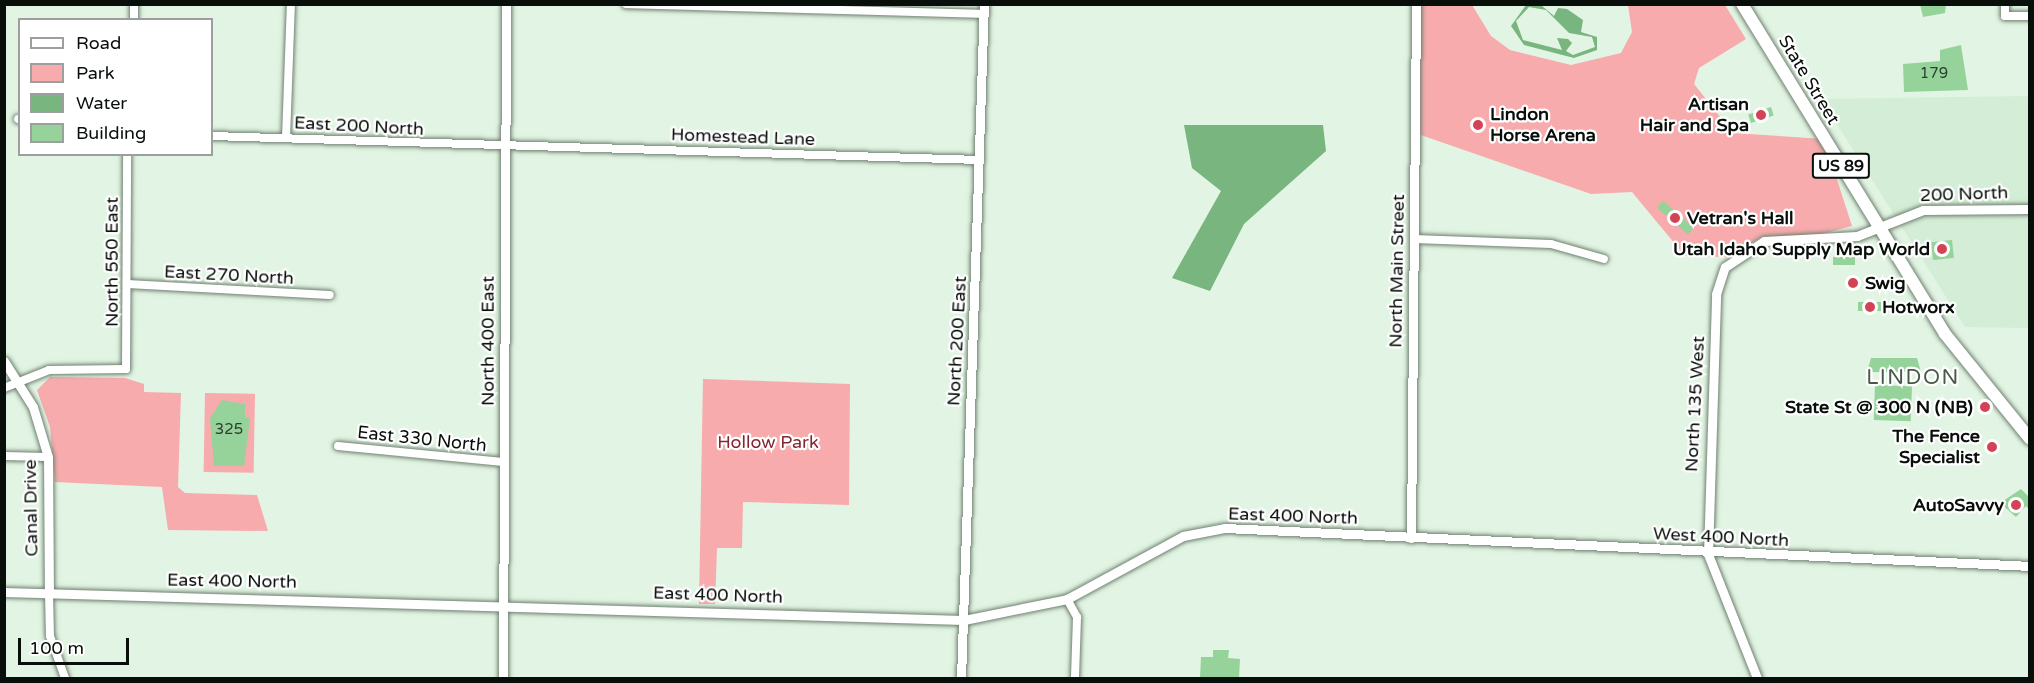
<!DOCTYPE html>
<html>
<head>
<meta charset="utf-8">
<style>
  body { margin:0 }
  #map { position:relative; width:2034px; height:683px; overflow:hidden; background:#e2f4e3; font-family:"Varela Round",sans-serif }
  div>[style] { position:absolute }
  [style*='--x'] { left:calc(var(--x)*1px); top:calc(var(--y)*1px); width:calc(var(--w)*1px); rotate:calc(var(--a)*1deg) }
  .built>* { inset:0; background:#d4edd6 }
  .green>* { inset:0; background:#f7abad; transform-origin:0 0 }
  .water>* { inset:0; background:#79b57e }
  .building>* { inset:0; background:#96d39b; transform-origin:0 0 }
  .roads { filter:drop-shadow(0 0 2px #6f8070) drop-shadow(0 0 2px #6f8070) }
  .minor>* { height:8px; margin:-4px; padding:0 4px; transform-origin:4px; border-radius:4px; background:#fff }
  .tertiary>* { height:9px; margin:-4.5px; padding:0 4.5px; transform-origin:4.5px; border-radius:4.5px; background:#fff }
  .primary>* { height:12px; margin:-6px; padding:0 6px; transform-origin:6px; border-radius:6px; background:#fff }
  .dots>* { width:16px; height:16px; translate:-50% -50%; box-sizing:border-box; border:3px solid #fff; border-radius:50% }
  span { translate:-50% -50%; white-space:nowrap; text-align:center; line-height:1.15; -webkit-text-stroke:4.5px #fff; paint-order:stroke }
  .number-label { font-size:15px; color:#2c3f2e }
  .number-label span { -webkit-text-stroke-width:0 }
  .shield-label span { padding:2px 4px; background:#fff; border:2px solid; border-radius:4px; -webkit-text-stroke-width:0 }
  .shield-label { font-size:16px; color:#080e09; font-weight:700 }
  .street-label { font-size:18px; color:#080e09 }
  .poi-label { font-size:18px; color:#080e09; font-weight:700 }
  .right { translate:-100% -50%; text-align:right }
  .left { translate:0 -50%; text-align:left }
  .park-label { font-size:18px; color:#862532 }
  .quarter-label { font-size:21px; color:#485849; letter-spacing:1.5px }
  .frame { position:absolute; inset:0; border:6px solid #080e09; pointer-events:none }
  .legend { position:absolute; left:18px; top:18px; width:195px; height:138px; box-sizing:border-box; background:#fff; border:2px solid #9c9f9d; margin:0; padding:8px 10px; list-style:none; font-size:18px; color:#080e09 }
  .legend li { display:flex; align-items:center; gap:12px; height:30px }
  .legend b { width:30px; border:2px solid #9c9f9d }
  .scale { position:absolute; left:18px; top:638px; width:111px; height:27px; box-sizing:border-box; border:3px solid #080e09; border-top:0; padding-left:8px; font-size:18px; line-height:21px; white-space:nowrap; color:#080e09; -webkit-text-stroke:4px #fff; paint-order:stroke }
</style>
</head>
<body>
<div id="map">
  <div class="built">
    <div style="clip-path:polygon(2029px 96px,2029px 328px,1965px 327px,1821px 99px)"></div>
  </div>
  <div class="green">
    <div style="clip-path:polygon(1416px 5px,1472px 5px,1491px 36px,1510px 50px,1571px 65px,1621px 53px,1632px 32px,1628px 5px,1725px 5px,1746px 39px,1699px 68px,1694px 84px,1733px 133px,1824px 139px,1852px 226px,1818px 235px,1761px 237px,1730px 257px,1685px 256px,1632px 192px,1591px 194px,1415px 133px)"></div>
    <div style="clip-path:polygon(50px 377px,125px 378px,144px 384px,144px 392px,181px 393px,178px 487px,185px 493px,257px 495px,268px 531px,168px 530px,162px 487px,55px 482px,50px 427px,37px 390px)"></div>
    <div style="clip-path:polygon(703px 379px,850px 384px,849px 505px,743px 502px,742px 548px,717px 548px,715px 604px,699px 604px)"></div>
    <div style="left:205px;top:393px;width:50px;height:79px;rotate:1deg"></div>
  </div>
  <div class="water">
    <div style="clip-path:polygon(evenodd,1526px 5px,1541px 5px,1554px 16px,1558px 8px,1567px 9px,1583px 20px,1581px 32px,1597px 37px,1597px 50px,1574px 58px,1524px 45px,1511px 26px,1526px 5px,1529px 7px,1546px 10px,1569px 33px,1592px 37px,1595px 47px,1573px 55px,1566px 51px,1572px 43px,1568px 39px,1557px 38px,1562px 50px,1523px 40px,1516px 21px,1529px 7px)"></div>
    <div style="clip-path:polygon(1184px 125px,1323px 125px,1326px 151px,1244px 224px,1210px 291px,1172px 278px,1221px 191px,1192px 168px)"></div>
  </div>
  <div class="building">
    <div style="clip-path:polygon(1920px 4px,1946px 4px,1945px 13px,1923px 17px)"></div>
    <div style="clip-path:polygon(1961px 45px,1968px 90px,1904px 92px,1903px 64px,1940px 61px,1940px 50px)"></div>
    <div style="left:1771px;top:107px;width:9px;height:24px;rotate:72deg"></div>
    <div style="left:1663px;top:201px;width:41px;height:9px;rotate:41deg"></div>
    <div style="left:1952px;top:240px;width:18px;height:21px;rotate:84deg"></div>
    <div style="left:1855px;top:257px;width:8px;height:22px;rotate:90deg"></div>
    <div style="left:1881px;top:302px;width:9px;height:23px;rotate:90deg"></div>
    <div style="clip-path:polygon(1871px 358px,1917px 358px,1921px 372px,1867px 372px)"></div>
    <div style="left:1875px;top:385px;width:37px;height:35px;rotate:2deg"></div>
    <div style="clip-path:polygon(222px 400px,245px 404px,245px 418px,250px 418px,244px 466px,214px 466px,210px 418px)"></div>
    <div style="clip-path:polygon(2021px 489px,2030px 498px,2030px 511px,2026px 506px,2016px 517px,2000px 503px)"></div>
    <div style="clip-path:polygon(1213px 650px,1229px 650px,1228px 658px,1240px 659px,1239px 678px,1200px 678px,1201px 657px,1213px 657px)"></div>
  </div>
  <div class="roads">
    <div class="minor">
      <div style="--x:626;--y:4;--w:358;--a:1.6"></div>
      <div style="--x:2005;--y:4;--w:12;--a:90"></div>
      <div style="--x:2005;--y:16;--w:25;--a:0"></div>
      <div style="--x:134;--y:20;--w:16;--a:-90"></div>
      <div style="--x:18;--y:119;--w:2;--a:27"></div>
      <div style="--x:212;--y:136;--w:768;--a:1.79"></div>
      <div style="--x:286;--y:138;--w:134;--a:-87.9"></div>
      <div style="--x:1414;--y:239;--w:137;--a:2.1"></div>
      <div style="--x:1551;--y:244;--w:55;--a:15.8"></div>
      <div style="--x:127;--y:284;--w:203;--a:3.1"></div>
      <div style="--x:4;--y:388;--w:48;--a:-21.8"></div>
      <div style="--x:49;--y:370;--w:77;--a:-0.7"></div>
      <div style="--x:126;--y:369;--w:215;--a:-89.7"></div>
      <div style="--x:338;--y:446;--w:166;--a:5.5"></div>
      <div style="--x:4;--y:456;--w:44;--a:1.3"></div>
      <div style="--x:49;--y:593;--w:43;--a:88.7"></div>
      <div style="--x:50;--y:636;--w:45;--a:70.3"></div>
      <div style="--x:1067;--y:599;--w:21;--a:61"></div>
      <div style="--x:1077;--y:617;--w:61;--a:91.9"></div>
    </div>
    <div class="tertiary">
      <div style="--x:4;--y:361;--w:54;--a:57.8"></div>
      <div style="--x:33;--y:407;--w:52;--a:73.3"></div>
      <div style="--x:48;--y:457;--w:136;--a:89.6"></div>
      <div style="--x:1411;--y:538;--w:534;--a:-89.46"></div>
      <div style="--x:4;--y:592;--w:960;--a:1.67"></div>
      <div style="--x:964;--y:620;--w:105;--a:-11.5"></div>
      <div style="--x:1067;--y:599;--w:132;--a:-28.5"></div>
      <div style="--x:1183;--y:536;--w:43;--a:-10.8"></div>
      <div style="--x:1225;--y:528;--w:806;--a:2.7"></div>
      <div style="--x:503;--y:678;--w:674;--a:-89.74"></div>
      <div style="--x:961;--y:678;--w:674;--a:-88.05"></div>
      <div style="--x:1757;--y:678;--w:133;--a:-111.6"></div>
      <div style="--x:1708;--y:554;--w:260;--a:-88.2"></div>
      <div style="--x:1716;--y:294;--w:28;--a:-72"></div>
      <div style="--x:1725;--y:267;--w:47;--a:-33.7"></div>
      <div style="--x:1764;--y:241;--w:93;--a:-3.1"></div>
      <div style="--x:1857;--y:236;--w:71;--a:-21.5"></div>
      <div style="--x:1923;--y:210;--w:107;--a:-0.5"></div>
    </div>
    <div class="primary">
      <div style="--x:1742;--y:4;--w:387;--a:58.4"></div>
      <div style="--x:1945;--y:334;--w:135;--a:51"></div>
    </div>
  </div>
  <div class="dots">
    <div style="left:1761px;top:115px;background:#d34255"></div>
    <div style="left:1478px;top:125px;background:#d34255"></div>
    <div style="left:1675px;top:218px;background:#d34255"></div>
    <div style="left:1942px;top:249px;background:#d34255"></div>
    <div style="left:1853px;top:283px;background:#d34255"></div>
    <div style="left:1870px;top:307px;background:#d34255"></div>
    <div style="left:1985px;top:407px;background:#d34255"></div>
    <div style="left:1992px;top:447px;background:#d34255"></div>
    <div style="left:2016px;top:505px;background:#d34255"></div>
  </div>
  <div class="number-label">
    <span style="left:1934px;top:74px">179</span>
    <span style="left:229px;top:430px">325</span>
  </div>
  <div class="shield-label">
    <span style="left:1841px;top:166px">US 89</span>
  </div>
  <div class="street-label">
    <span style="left:1809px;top:80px;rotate:59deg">State Street</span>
    <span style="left:359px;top:126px;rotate:3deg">East 200 North</span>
    <span style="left:743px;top:137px;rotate:2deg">Homestead Lane</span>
    <span style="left:1964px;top:194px;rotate:-2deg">200 North</span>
    <span style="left:112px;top:262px;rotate:-90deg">North 550 East</span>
    <span style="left:1397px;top:271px;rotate:-89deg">North Main Street</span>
    <span style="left:229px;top:275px;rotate:3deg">East 270 North</span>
    <span style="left:488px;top:341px;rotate:-90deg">North 400 East</span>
    <span style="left:957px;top:341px;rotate:-87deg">North 200 East</span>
    <span style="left:1695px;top:404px;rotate:-87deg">North 135 West</span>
    <span style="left:422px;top:439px;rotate:6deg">East 330 North</span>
    <span style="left:31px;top:508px;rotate:-91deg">Canal Drive</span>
    <span style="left:1293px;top:516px;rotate:2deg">East 400 North</span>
    <span style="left:1721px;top:537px;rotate:3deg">West 400 North</span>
    <span style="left:232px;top:581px;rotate:1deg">East 400 North</span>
    <span style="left:718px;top:595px;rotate:2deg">East 400 North</span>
  </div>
  <div class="poi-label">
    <span class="right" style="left:1749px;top:115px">Artisan<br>Hair and Spa</span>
    <span class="left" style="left:1490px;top:125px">Lindon<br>Horse Arena</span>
    <span class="left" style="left:1687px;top:218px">Vetran's Hall</span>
    <span class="right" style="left:1930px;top:249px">Utah Idaho Supply Map World</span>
    <span class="left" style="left:1865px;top:283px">Swig</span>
    <span class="left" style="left:1882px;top:307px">Hotworx</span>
    <span class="right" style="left:1973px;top:407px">State St @ 300 N (NB)</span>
    <span class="right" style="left:1980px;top:447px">The Fence<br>Specialist</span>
    <span class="right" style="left:2004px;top:505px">AutoSavvy</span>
  </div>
  <div class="park-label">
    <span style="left:768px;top:442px">Hollow Park</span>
  </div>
  <div class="quarter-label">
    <span style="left:1913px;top:378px">LINDON</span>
  </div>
  <div class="frame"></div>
  <ul class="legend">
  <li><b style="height:8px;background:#fff"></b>Road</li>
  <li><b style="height:16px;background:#f7abad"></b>Park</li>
  <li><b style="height:16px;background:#79b57e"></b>Water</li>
  <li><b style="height:16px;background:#96d39b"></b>Building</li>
  </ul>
  <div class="scale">100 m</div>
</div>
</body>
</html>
